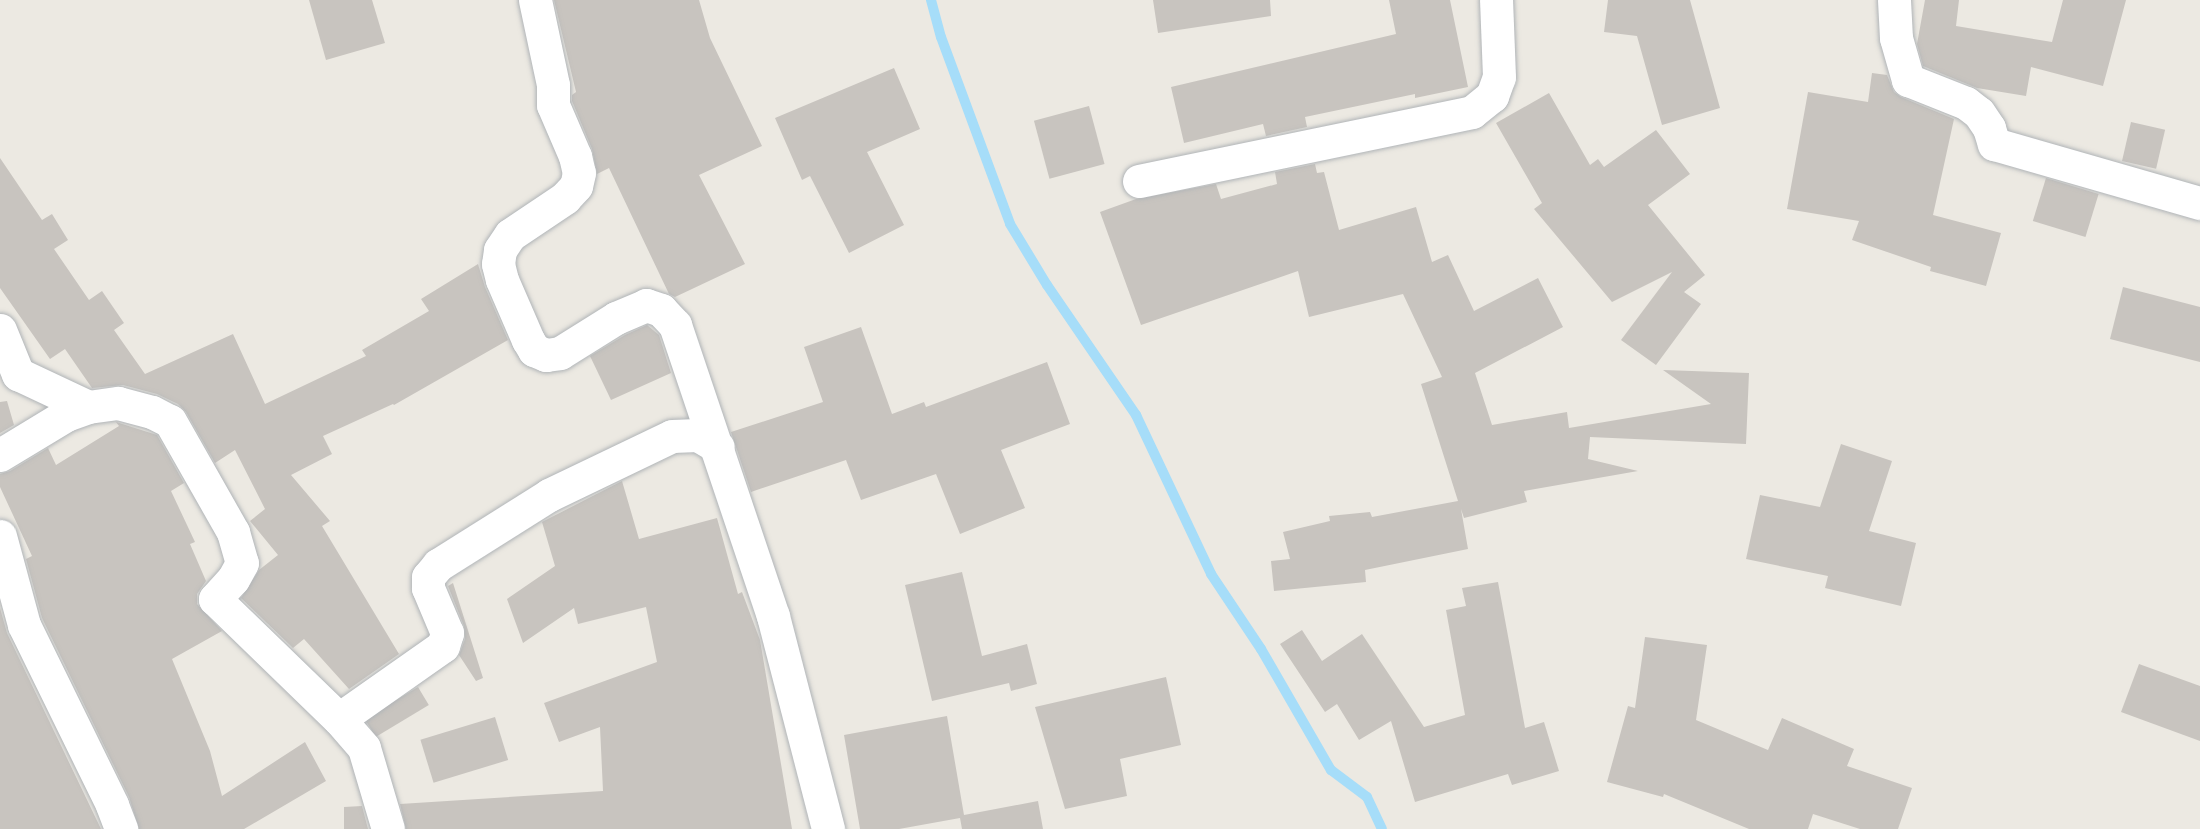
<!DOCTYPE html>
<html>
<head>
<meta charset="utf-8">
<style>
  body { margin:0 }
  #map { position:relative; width:2200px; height:829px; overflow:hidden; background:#ece9e2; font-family:"Titillium Web",sans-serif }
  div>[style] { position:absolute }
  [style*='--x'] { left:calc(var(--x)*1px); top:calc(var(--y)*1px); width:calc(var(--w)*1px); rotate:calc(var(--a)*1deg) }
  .stream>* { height:10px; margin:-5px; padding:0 5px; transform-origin:5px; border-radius:5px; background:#a6ddf9 }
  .building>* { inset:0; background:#c8c4bf; transform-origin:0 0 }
  .roads { filter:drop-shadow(0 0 2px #b0b4b7) drop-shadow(0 0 2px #b0b4b7) }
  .minor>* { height:33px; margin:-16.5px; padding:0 16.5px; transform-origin:16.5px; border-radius:16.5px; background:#fff }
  span { translate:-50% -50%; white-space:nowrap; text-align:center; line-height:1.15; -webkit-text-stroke:5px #fff; paint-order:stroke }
</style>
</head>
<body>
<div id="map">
  <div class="stream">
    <div style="--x:931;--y:0;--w:38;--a:75"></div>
    <div style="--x:941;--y:37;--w:199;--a:69.7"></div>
    <div style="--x:1010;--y:224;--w:71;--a:58.8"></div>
    <div style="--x:1047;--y:285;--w:158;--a:55.6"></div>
    <div style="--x:1136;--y:415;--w:176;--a:64.7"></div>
    <div style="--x:1211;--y:574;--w:90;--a:56.3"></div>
    <div style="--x:1261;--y:649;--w:140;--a:60"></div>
    <div style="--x:1331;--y:770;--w:45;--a:36.9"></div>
    <div style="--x:1367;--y:797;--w:35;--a:65"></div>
  </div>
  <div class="building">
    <div style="clip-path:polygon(309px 0,372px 0,385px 43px,326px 60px)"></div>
    <div style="clip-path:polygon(554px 0,699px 0,710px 38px,762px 146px,699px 175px,745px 264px,675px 297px,669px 294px,609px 168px,597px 174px,592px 149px,572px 101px,572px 95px,576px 92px)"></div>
    <div style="clip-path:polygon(1153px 0,1270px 0,1271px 16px,1158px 33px)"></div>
    <div style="clip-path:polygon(1389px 0,1450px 0,1468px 87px,1415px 98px,1415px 94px,1305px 117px,1307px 127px,1266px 136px,1263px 124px,1184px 143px,1171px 87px,1396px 34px)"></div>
    <div style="clip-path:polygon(1608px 0,1690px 0,1720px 108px,1662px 125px,1637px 36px,1604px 32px)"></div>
    <div style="clip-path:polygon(1925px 0,1959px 0,1956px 26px,2052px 42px,2063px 0,2126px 0,2103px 86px,2031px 67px,2026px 96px,1977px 88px,1923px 66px,1917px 44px)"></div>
    <div style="clip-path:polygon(894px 68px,920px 129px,867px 152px,904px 225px,849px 253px,810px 176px,802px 180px,775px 118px)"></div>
    <div style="clip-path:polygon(1872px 73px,1887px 75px,1894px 92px,1901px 97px,1954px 119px,1933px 215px,2001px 233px,1986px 286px,1930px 271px,1931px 267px,1852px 240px,1859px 221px,1787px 209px,1808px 92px,1868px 102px)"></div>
    <div style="clip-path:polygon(1549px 93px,1590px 165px,1598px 159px,1604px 167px,1656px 130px,1690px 174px,1648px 205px,1705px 275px,1684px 292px,1701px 304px,1656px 365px,1621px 340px,1672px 272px,1612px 302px,1534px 209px,1542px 203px,1496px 123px)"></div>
    <div style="left:1089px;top:106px;width:60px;height:57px;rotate:75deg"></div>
    <div style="left:2131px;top:122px;width:35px;height:40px;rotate:13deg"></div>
    <div style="clip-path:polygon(0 158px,42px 220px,52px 214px,68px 240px,54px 249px,89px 300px,102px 291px,124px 323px,114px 330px,145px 374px,233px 334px,265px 404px,366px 356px,362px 350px,429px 311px,421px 299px,478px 264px,485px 287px,508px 340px,394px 405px,393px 404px,323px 436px,332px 454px,291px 475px,330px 521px,322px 526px,399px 654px,349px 689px,304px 639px,293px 648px,241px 598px,259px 570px,278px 555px,250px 521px,265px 509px,235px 450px,215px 463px,186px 412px,178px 404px,157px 394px,123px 385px,92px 388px,65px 349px,50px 359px,0 288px)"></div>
    <div style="clip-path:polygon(1315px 164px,1317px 173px,1324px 172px,1339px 230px,1416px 207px,1432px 262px,1448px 255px,1474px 311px,1538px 278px,1563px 327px,1475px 373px,1492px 425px,1567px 412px,1569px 428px,1711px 404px,1663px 370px,1749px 373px,1746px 444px,1590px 437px,1588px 459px,1638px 471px,1524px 491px,1527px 502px,1464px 518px,1461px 509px,1468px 549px,1365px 570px,1366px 582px,1274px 591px,1271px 561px,1290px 559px,1283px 532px,1330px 521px,1329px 516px,1370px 512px,1372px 517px,1458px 501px,1421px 384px,1442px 377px,1403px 294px,1309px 317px,1298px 271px,1141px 325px,1100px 212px,1136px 199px,1216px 184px,1221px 199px,1277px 184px,1275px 172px)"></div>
    <div style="left:2046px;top:178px;width:55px;height:45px;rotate:17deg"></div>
    <div style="clip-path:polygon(2123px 287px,2200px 307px,2200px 362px,2110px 339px)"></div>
    <div style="clip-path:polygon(647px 325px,659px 335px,671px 373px,611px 400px,590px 356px,625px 335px)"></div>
    <div style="clip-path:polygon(861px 327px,892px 414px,924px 402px,926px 407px,1047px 362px,1070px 424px,1001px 450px,1025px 508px,960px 534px,936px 474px,861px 500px,846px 460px,751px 492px,731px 432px,823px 402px,804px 347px)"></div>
    <div style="clip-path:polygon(7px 401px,14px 425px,0 433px,0 402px)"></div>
    <div style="clip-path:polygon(116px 422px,157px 435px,184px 483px,171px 491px,195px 542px,190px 544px,206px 581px,197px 594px,197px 604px,222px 631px,172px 659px,210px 751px,222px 796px,305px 742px,326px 781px,244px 829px,139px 829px,129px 797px,42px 618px,26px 559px,32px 556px,0 487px,0 474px,10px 471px,48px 448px,56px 465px,119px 426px)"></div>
    <div style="clip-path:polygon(1841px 444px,1892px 461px,1869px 531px,1916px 543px,1901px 606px,1825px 588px,1828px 576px,1746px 559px,1760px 495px,1820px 507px)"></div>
    <div style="clip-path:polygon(622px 481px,639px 539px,717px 518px,738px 594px,742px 592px,760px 640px,792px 829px,406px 829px,400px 804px,603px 791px,600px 727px,559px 742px,544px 703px,657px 662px,646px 607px,578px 624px,574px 608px,523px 643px,507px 599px,555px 566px,542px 522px)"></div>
    <div style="clip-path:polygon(962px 572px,982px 656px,1027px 644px,1037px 684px,1011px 691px,1009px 683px,932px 701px,905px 585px)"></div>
    <div style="clip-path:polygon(1498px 582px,1525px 728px,1544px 722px,1559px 771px,1512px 785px,1508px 774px,1415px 802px,1391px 721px,1359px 740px,1337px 704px,1325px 712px,1280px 644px,1302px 630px,1322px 661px,1362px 634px,1424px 727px,1465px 715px,1446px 610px,1466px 606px,1462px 588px)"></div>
    <div style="clip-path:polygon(453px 583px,483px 678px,476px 681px,459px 655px,465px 639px,464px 626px,448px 586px)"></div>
    <div style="clip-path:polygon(0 608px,7px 633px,101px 829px,0 829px)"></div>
    <div style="clip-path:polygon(1645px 637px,1707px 645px,1696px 720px,1768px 750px,1782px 718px,1854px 749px,1847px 766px,1912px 788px,1898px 829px,1860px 829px,1813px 814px,1808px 829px,1749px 829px,1664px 794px,1663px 797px,1607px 782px,1628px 706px,1635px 708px)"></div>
    <div style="clip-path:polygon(2139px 664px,2200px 686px,2200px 741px,2121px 712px)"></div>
    <div style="clip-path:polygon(1166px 677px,1181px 745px,1120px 759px,1127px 796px,1065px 809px,1035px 707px)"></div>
    <div style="left:418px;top:687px;width:21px;height:62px;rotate:59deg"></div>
    <div style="clip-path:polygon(947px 716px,964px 815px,1038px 801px,1043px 829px,962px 829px,960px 818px,899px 829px,860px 829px,844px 735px)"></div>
    <div style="left:495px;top:717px;width:45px;height:78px;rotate:73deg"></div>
    <div style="clip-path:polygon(362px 806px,368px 829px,344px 829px,344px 807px)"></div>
  </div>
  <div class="roads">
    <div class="minor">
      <div style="--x:535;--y:0;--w:87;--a:78"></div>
      <div style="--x:553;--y:85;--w:20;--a:90"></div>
      <div style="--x:553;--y:105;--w:56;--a:66.7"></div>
      <div style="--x:575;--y:156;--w:17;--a:77"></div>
      <div style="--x:579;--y:173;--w:13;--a:103"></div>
      <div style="--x:576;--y:186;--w:16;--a:133"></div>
      <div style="--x:565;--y:198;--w:66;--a:146.1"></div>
      <div style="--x:510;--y:235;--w:18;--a:124"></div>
      <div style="--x:500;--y:250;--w:14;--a:98"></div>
      <div style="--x:498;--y:264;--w:16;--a:76"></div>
      <div style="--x:502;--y:280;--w:65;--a:66.6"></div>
      <div style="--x:528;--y:340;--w:12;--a:59"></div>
      <div style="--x:534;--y:350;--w:13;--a:23"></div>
      <div style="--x:546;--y:355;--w:14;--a:-8"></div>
      <div style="--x:560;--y:353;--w:66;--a:-32"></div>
      <div style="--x:616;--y:318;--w:33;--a:-23"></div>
      <div style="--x:646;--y:305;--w:16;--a:18"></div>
      <div style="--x:661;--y:310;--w:21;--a:47"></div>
      <div style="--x:675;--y:325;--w:307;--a:71.4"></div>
      <div style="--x:773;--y:616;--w:220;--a:75.5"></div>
      <div style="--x:1894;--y:0;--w:38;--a:87"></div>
      <div style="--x:1896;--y:38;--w:44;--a:74.1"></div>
      <div style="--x:1908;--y:80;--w:62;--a:21.6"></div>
      <div style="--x:1966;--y:103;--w:16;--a:38"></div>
      <div style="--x:1979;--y:113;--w:18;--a:56"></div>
      <div style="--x:1989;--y:128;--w:17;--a:73"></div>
      <div style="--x:1994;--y:144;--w:214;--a:16"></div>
      <div style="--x:1139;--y:181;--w:340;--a:-11.7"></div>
      <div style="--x:1472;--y:112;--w:26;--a:-39"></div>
      <div style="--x:1492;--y:96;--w:20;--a:-70"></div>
      <div style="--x:1499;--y:77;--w:77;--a:-92.2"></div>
      <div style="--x:0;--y:330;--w:48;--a:67.8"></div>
      <div style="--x:18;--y:374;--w:77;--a:25.2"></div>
      <div style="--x:0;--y:455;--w:77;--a:-31.2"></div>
      <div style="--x:66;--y:415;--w:23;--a:-20"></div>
      <div style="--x:88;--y:407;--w:30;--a:-8"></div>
      <div style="--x:118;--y:403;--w:35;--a:15"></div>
      <div style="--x:152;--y:412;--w:20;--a:27"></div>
      <div style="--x:170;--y:421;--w:128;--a:60.4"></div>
      <div style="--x:233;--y:532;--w:32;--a:74"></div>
      <div style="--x:242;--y:563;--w:18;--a:119"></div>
      <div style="--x:233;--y:579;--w:27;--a:132"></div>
      <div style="--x:215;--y:599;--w:173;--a:44.1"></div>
      <div style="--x:339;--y:719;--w:38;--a:49"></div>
      <div style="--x:364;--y:748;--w:84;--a:73.5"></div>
      <div style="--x:0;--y:536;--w:92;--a:74.9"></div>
      <div style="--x:24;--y:625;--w:200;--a:63.9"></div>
      <div style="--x:112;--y:805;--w:26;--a:69"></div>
      <div style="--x:339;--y:719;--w:127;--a:-35.1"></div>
      <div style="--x:443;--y:646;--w:14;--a:-73"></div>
      <div style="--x:447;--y:633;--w:49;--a:-112.9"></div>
      <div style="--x:428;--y:588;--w:11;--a:-90"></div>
      <div style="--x:428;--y:577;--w:16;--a:-50"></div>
      <div style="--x:438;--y:565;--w:131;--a:-32.2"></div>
      <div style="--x:549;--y:495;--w:136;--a:-25.6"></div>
      <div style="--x:672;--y:436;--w:26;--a:-2"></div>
      <div style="--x:698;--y:435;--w:23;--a:31"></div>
    </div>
  </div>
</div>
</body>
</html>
